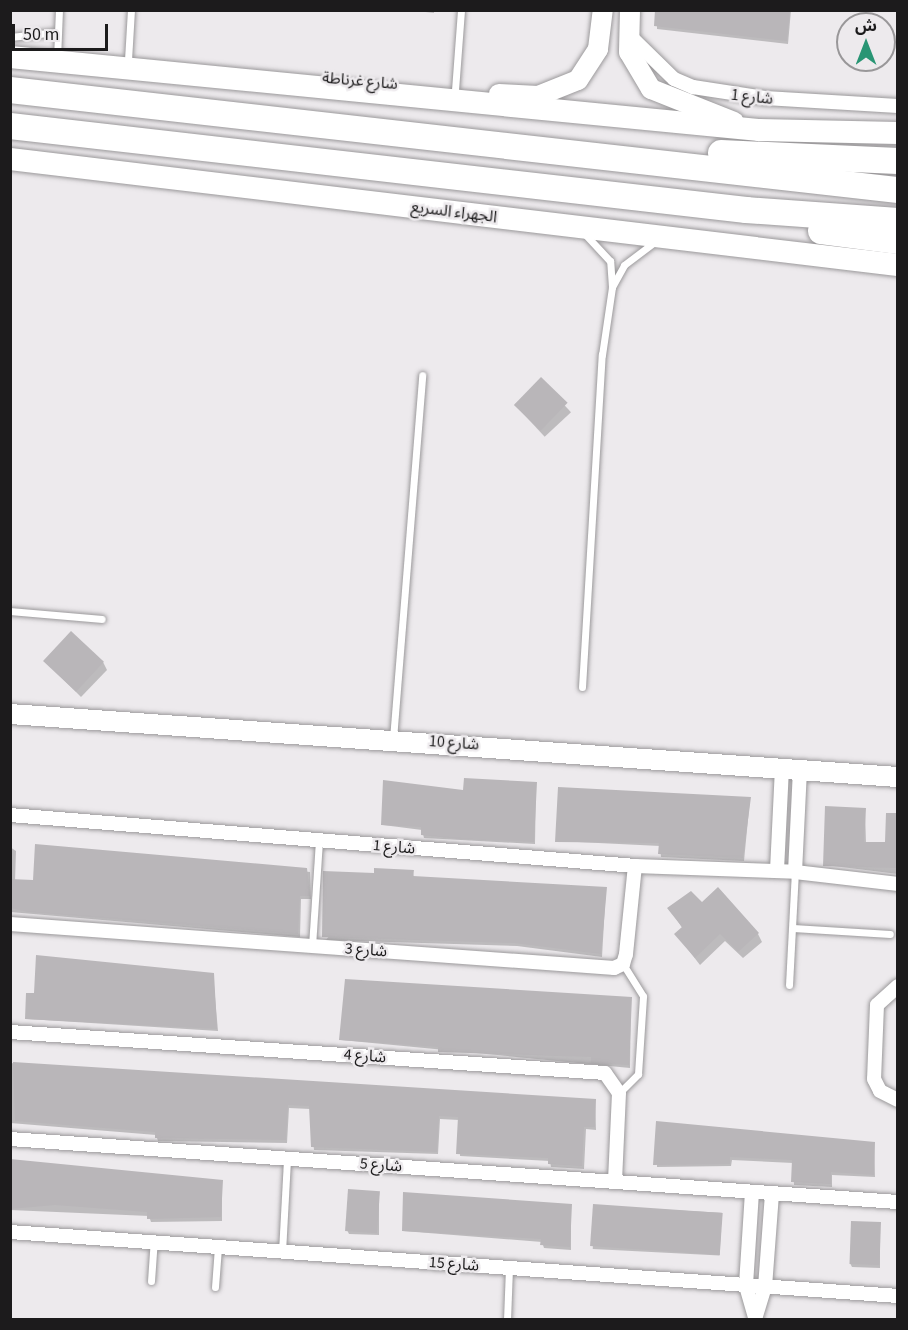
<!DOCTYPE html>
<html>
<head>
<meta charset="utf-8">
<style>
  body { margin:0 }
  #map { position:relative; width:908px; height:1330px; overflow:hidden; background:#edeaed; font-family:"Source Sans 3","Noto Sans Arabic",sans-serif }
  div>[style] { position:absolute }
  [style*='--x'] { left:calc(var(--x)*1px); top:calc(var(--y)*1px); width:calc(var(--w)*1px); rotate:calc(var(--a)*1deg) }
  .shadow>* { inset:0; background:#0003; transform-origin:0 0 }
  .building>* { inset:0; background:#b9b6b9; transform-origin:0 0 }
  .roads { filter:drop-shadow(0 0 2px #9b999b) drop-shadow(0 0 2px #9b999b) }
  .lane>* { height:7px; margin:-3.5px; padding:0 3.5px; transform-origin:3.5px; border-radius:3.5px; background:#fff }
  .street>* { height:14px; margin:-7px; padding:0 7px; transform-origin:7px; border-radius:7px; background:#fff }
  .secondary>* { height:20px; margin:-10px; padding:0 10px; transform-origin:10px; border-radius:10px; background:#fff }
  .primary>* { height:22px; margin:-11px; padding:0 11px; transform-origin:11px; border-radius:11px; background:#fff }
  .highway>* { height:26px; margin:-13px; padding:0 13px; transform-origin:13px; border-radius:13px; background:#fff }
  span { translate:-50% -50%; white-space:nowrap; text-align:center; line-height:1.15; -webkit-text-stroke:5px #edeaed; paint-order:stroke }
  .street-label { font-size:16px; color:#1c1b1c }
  .frame { position:absolute; inset:0; border:12px solid #1c1b1c; pointer-events:none }
  .north { position:absolute; left:836px; top:12px; width:60px; height:60px; box-sizing:border-box; background:#edeaed; border:2px solid #999799; border-radius:50%; rotate:0deg; font-size:16px; font-weight:700; line-height:24px; text-align:center; color:#1c1b1c }
  .north::after { content:''; display:block; margin:auto; width:21px; height:27px; background:#299574; clip-path:polygon(50% 0,100% 100%,50% 72%,0 100%) }
  .scale { position:absolute; left:12px; top:24px; width:96px; height:27px; box-sizing:border-box; border:3px solid #1c1b1c; border-top:0; padding-left:8px; font-size:18px; line-height:21px; white-space:nowrap; color:#1c1b1c; -webkit-text-stroke:4px #edeaed; paint-order:stroke }
</style>
</head>
<body>
<div id="map">
  <div class="shadow">
    <div style="clip-path:polygon(408px 10px,434px 10px,434px 13px)"></div>
    <div style="clip-path:polygon(657px 10px,791px 10px,788px 44px,657px 29px)"></div>
    <div style="left:541px;top:380px;width:44px;height:36px;rotate:47deg"></div>
    <div style="clip-path:polygon(45px 661px,103px 662px,107px 670px,81px 697px)"></div>
    <div style="clip-path:polygon(536px 784px,535px 844px,424px 838px,422px 830px,383px 825px,464px 791px)"></div>
    <div style="clip-path:polygon(750px 799px,744px 861px,661px 857px,660px 846px,557px 841px)"></div>
    <div style="clip-path:polygon(865px 810px,866px 843px,886px 844px,888px 814px,898px 815px,898px 874px,825px 865px)"></div>
    <div style="clip-path:polygon(37px 846px,310px 872px,311px 899px,301px 899px,300px 937px,10px 912px,10px 847px,16px 851px,15px 881px,35px 882px)"></div>
    <div style="clip-path:polygon(413px 871px,414px 878px,606px 888px,602px 957px,517px 946px,326px 940px,375px 875px)"></div>
    <div style="clip-path:polygon(669px 908px,758px 934px,762px 942px,743px 958px,725px 941px,700px 965px,676px 934px,683px 929px)"></div>
    <div style="clip-path:polygon(213px 974px,218px 1031px,27px 1019px)"></div>
    <div style="clip-path:polygon(631px 999px,630px 1068px,341px 1040px)"></div>
    <div style="clip-path:polygon(10px 1063px,595px 1101px,596px 1130px,586px 1129px,584px 1169px,551px 1167px,550px 1161px,460px 1156px,459px 1120px,440px 1119px,438px 1154px,314px 1150px,310px 1109px,289px 1108px,287px 1143px,158px 1141px,156px 1135px,10px 1123px)"></div>
    <div style="clip-path:polygon(657px 1123px,874px 1143px,875px 1177px,832px 1175px,832px 1187px,794px 1185px,793px 1163px,732px 1160px,731px 1166px,657px 1167px)"></div>
    <div style="clip-path:polygon(10px 1161px,222px 1181px,222px 1221px,151px 1222px,149px 1216px,10px 1210px)"></div>
    <div style="clip-path:polygon(379px 1192px,379px 1235px,349px 1234px,347px 1230px)"></div>
    <div style="clip-path:polygon(571px 1206px,571px 1250px,544px 1248px,542px 1242px,403px 1231px)"></div>
    <div style="left:595px;top:1206px;width:127px;height:43px;rotate:3deg"></div>
    <div style="clip-path:polygon(880px 1223px,880px 1268px,852px 1267px,850px 1263px)"></div>
  </div>
  <div class="building">
    <div style="clip-path:polygon(655px 10px,790px 10px,787px 41px,654px 26px)"></div>
    <div style="left:541px;top:377px;width:37px;height:39px;rotate:44deg"></div>
    <div style="left:71px;top:631px;width:45px;height:41px;rotate:43deg"></div>
    <div style="clip-path:polygon(464px 778px,537px 782px,534px 842px,459px 839px,421px 835px,421px 827px,381px 825px,383px 780px,463px 790px)"></div>
    <div style="clip-path:polygon(558px 787px,751px 797px,743px 858px,658px 854px,659px 843px,555px 842px)"></div>
    <div style="clip-path:polygon(825px 806px,866px 808px,864px 842px,885px 842px,886px 813px,897px 813px,897px 868px,823px 866px)"></div>
    <div style="clip-path:polygon(35px 844px,307px 868px,310px 896px,300px 896px,298px 934px,28px 912px,10px 908px,10px 879px,33px 880px)"></div>
    <div style="clip-path:polygon(374px 868px,414px 870px,413px 876px,607px 887px,601px 954px,514px 943px,322px 937px,323px 871px,374px 873px)"></div>
    <div style="clip-path:polygon(718px 887px,759px 933px,738px 952px,720px 934px,695px 958px,674px 934px,682px 927px,667px 908px,691px 891px,702px 902px)"></div>
    <div style="clip-path:polygon(36px 955px,214px 973px,217px 1029px,25px 1019px,26px 993px,34px 993px)"></div>
    <div style="clip-path:polygon(345px 979px,632px 997px,629px 1065px,591px 1063px,591px 1057px,438px 1052px,438px 1047px,339px 1040px)"></div>
    <div style="clip-path:polygon(13px 1062px,596px 1099px,595px 1127px,584px 1127px,582px 1166px,548px 1164px,548px 1158px,456px 1154px,458px 1117px,439px 1116px,437px 1152px,311px 1147px,309px 1106px,288px 1105px,286px 1140px,155px 1138px,155px 1132px,15px 1121px)"></div>
    <div style="clip-path:polygon(656px 1121px,875px 1142px,874px 1175px,831px 1172px,831px 1184px,791px 1182px,792px 1160px,730px 1157px,730px 1164px,653px 1165px)"></div>
    <div style="clip-path:polygon(10px 1159px,223px 1180px,221px 1217px,147px 1219px,147px 1212px,55px 1205px,10px 1209px)"></div>
    <div style="left:348px;top:1189px;width:32px;height:42px;rotate:4deg"></div>
    <div style="clip-path:polygon(403px 1192px,572px 1204px,570px 1247px,540px 1245px,541px 1239px,402px 1231px)"></div>
    <div style="left:593px;top:1204px;width:130px;height:42px;rotate:4deg"></div>
    <div style="left:851px;top:1221px;width:30px;height:43px;rotate:2deg"></div>
  </div>
  <div class="roads">
    <div class="lane">
      <div style="--x:10;--y:37;--w:48;--a:-5.9"></div>
      <div style="--x:57;--y:59;--w:49;--a:-87.7"></div>
      <div style="--x:128;--y:60;--w:50;--a:-86.6"></div>
      <div style="--x:455;--y:90;--w:80;--a:-85.7"></div>
      <div style="--x:612;--y:287;--w:25;--a:-61"></div>
      <div style="--x:624;--y:265;--w:39;--a:-37"></div>
      <div style="--x:10;--y:611;--w:92;--a:5"></div>
      <div style="--x:582;--y:687;--w:333;--a:-86.6"></div>
      <div style="--x:602;--y:355;--w:69;--a:-81.6"></div>
      <div style="--x:612;--y:287;--w:26;--a:-94"></div>
      <div style="--x:610;--y:261;--w:35;--a:-133"></div>
      <div style="--x:393;--y:739;--w:365;--a:-85.4"></div>
      <div style="--x:793;--y:928;--w:97;--a:3.5"></div>
      <div style="--x:312;--y:946;--w:105;--a:-86.2"></div>
      <div style="--x:789;--y:985;--w:113;--a:-87"></div>
      <div style="--x:619;--y:1093;--w:27;--a:-45"></div>
      <div style="--x:638;--y:1074;--w:78;--a:-86.3"></div>
      <div style="--x:643;--y:996;--w:38;--a:-122"></div>
      <div style="--x:282;--y:1252;--w:93;--a:-86.9"></div>
      <div style="--x:151;--y:1281;--w:39;--a:-86"></div>
      <div style="--x:215;--y:1287;--w:40;--a:-85.7"></div>
      <div style="--x:507;--y:1320;--w:52;--a:-87.8"></div>
    </div>
    <div class="street">
      <div style="--x:628;--y:34;--w:64;--a:44.4"></div>
      <div style="--x:674;--y:79;--w:21;--a:23"></div>
      <div style="--x:693;--y:87;--w:73;--a:8.7"></div>
      <div style="--x:765;--y:98;--w:133;--a:3.4"></div>
      <div style="--x:10;--y:815;--w:627;--a:4.66"></div>
      <div style="--x:635;--y:866;--w:160;--a:2.1"></div>
      <div style="--x:795;--y:872;--w:104;--a:6.6"></div>
      <div style="--x:777;--y:870;--w:102;--a:-87.2"></div>
      <div style="--x:795;--y:872;--w:102;--a:-87.2"></div>
      <div style="--x:10;--y:924;--w:606;--a:4.17"></div>
      <div style="--x:614;--y:968;--w:10;--a:-24"></div>
      <div style="--x:623;--y:964;--w:10;--a:-73"></div>
      <div style="--x:626;--y:954;--w:88;--a:-84.2"></div>
      <div style="--x:898;--y:986;--w:28;--a:138"></div>
      <div style="--x:877;--y:1005;--w:74;--a:92.3"></div>
      <div style="--x:874;--y:1079;--w:13;--a:63"></div>
      <div style="--x:880;--y:1091;--w:20;--a:27"></div>
      <div style="--x:10;--y:1032;--w:596;--a:3.94"></div>
      <div style="--x:605;--y:1073;--w:24;--a:55"></div>
      <div style="--x:619;--y:1093;--w:89;--a:92.6"></div>
      <div style="--x:10;--y:1139;--w:890;--a:4.06"></div>
      <div style="--x:752;--y:1192;--w:94;--a:93.7"></div>
      <div style="--x:746;--y:1286;--w:35;--a:74"></div>
      <div style="--x:10;--y:1232;--w:890;--a:4.12"></div>
      <div style="--x:756;--y:1316;--w:30;--a:-73"></div>
      <div style="--x:765;--y:1287;--w:94;--a:-85.7"></div>
    </div>
    <div class="secondary">
      <div style="--x:630;--y:10;--w:42;--a:91.4"></div>
      <div style="--x:629;--y:52;--w:43;--a:59.3"></div>
      <div style="--x:651;--y:89;--w:89;--a:21.7"></div>
      <div style="--x:499;--y:94;--w:39;--a:3"></div>
      <div style="--x:538;--y:96;--w:43;--a:-21.8"></div>
      <div style="--x:578;--y:80;--w:37;--a:-57"></div>
      <div style="--x:598;--y:49;--w:39;--a:-83"></div>
      <div style="--x:10;--y:714;--w:890;--a:4.06"></div>
    </div>
    <div class="primary">
      <div style="--x:10;--y:57;--w:753;--a:5.57"></div>
      <div style="--x:759;--y:130;--w:139;--a:1.2"></div>
      <div style="--x:10;--y:159;--w:894;--a:6.81"></div>
    </div>
    <div class="highway">
      <div style="--x:10;--y:90;--w:894;--a:6.43"></div>
      <div style="--x:10;--y:126;--w:741;--a:6.51"></div>
      <div style="--x:746;--y:210;--w:152;--a:4.1"></div>
      <div style="--x:721;--y:153;--w:177;--a:2.6"></div>
      <div style="--x:821;--y:231;--w:78;--a:7.4"></div>
    </div>
  </div>
  <div class="street-label">
    <span style="left:360px;top:81px;rotate:5deg">شارع غرناطة</span>
    <span style="left:752px;top:97px;rotate:6deg">شارع 1</span>
    <span style="left:454px;top:212px;rotate:7deg">الجهراء السريع</span>
    <span style="left:454px;top:743px;rotate:4deg">شارع 10</span>
    <span style="left:394px;top:847px;rotate:5deg">شارع 1</span>
    <span style="left:366px;top:950px;rotate:4deg">شارع 3</span>
    <span style="left:365px;top:1056px;rotate:4deg">شارع 4</span>
    <span style="left:381px;top:1165px;rotate:4deg">شارع 5</span>
    <span style="left:454px;top:1264px;rotate:4deg">شارع 15</span>
  </div>
  <div class="frame"></div>
  <div class="north">ش</div>
  <div class="scale">50 m</div>
</div>
</body>
</html>
